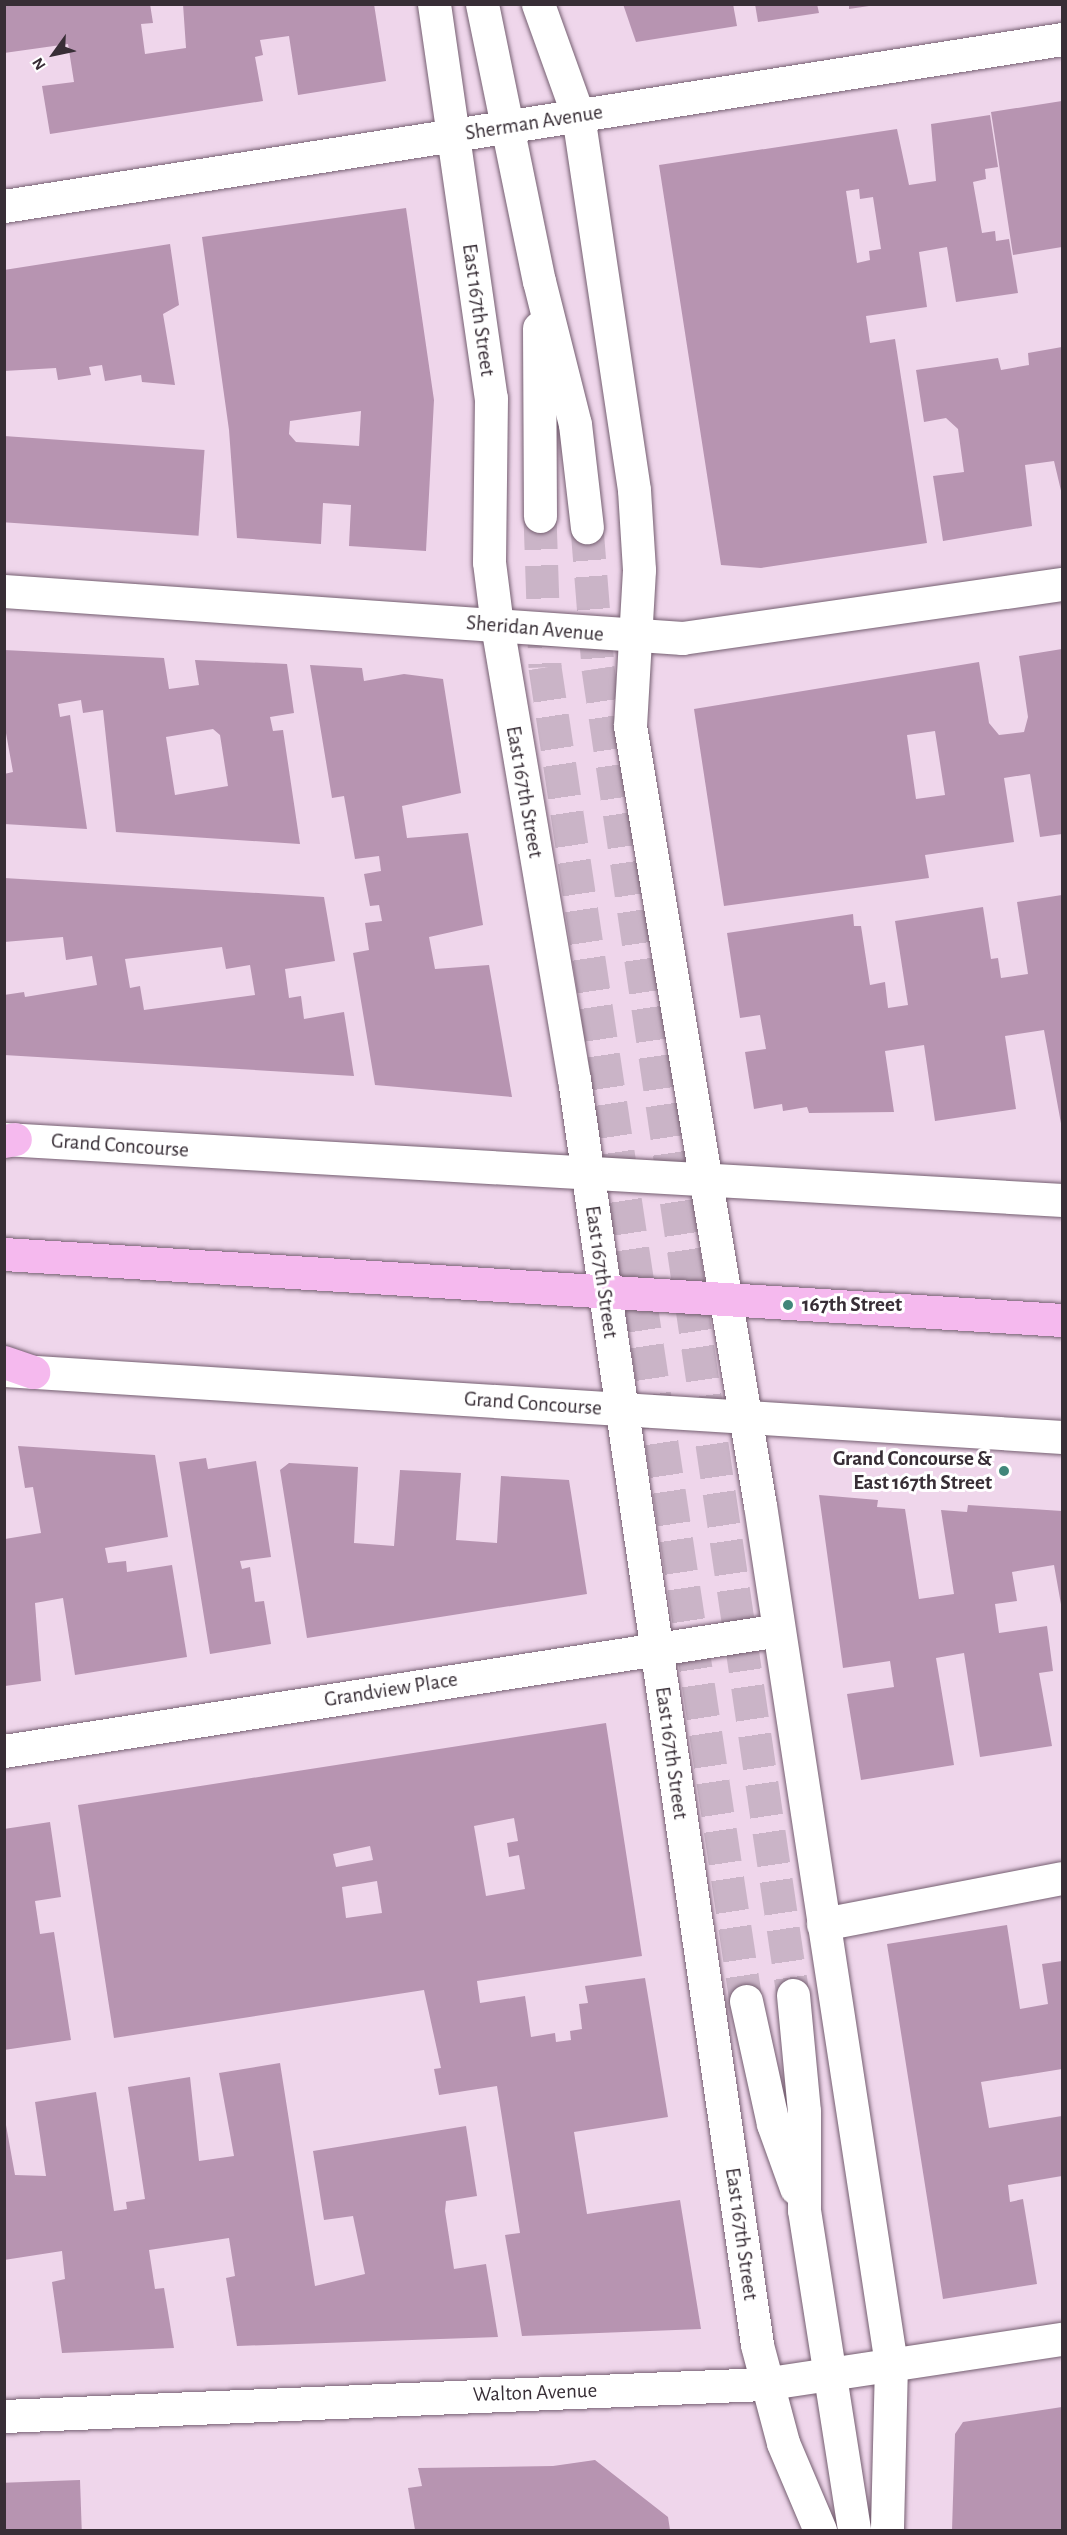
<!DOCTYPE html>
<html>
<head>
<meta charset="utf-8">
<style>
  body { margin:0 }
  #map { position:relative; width:1067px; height:2535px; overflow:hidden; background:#efd6eb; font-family:"Alegreya Sans",sans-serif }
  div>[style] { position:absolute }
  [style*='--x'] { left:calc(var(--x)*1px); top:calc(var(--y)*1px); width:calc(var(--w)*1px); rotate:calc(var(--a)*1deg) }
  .building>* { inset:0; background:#b794b1; transform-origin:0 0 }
  .minor-tunnel>* { height:33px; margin-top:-16.5px; transform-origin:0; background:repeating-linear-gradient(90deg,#cab4c7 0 33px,transparent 0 49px) }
  .roads { filter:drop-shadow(0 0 2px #755f71) drop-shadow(0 0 2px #755f71) }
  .minor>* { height:33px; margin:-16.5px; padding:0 16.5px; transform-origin:16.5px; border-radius:16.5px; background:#fff }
  .major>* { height:33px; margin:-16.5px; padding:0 16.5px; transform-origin:16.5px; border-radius:16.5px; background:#f5b9ee }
  .dots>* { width:16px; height:16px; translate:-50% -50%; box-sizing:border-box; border:3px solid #fff; border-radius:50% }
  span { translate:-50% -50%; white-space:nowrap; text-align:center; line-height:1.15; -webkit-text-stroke:6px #fff; paint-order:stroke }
  .street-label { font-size:21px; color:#382e36 }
  .poi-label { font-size:21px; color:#382e36; font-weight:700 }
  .left { translate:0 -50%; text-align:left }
  .right { translate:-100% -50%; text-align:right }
  .frame { position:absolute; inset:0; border:6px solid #382e36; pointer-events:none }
  .north { position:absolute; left:24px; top:24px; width:60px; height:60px; -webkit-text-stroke:4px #fff; paint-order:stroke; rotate:237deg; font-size:16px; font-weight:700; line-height:24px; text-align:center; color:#382e36 }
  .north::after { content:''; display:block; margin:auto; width:21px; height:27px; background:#382e36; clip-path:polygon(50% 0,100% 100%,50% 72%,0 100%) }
</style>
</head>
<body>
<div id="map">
  <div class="building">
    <div style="clip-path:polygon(4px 4px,150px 4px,153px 23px,141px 24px,145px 54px,186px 48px,183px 4px,374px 4px,386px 81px,298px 95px,289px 36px,260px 40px,263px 55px,255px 57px,263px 101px,50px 134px,42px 86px,74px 82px,68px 44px,4px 53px)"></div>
    <div style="clip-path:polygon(623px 4px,733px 4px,737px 26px,636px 42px)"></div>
    <div style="clip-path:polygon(755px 4px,817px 4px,819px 13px,758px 22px)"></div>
    <div style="clip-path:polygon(849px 4px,869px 4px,869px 6px,849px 9px)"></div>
    <div style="clip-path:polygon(1062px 101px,1062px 247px,1013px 255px,991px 112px)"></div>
    <div style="clip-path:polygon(evenodd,990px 115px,998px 167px,985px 169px,986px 179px,973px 182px,982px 233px,995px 231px,996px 241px,1009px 239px,1018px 293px,956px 302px,947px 247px,919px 252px,927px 307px,866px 316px,870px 343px,895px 339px,927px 543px,761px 568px,721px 565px,659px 165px,897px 129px,909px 185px,936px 181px,931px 124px,990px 115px,859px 189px,860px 199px,873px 197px,881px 249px,869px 251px,870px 260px,857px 263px,846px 191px,859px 189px)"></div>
    <div style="clip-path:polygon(evenodd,406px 208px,434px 400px,426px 551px,349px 546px,351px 505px,323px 503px,321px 544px,237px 538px,229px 430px,202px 237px,406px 208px,361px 411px,359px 446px,296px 442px,289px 434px,290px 421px,361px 411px)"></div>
    <div style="clip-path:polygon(170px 244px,179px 305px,163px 314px,175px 385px,142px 382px,141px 375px,105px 381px,102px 365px,89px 367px,91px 375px,58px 380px,56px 368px,4px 371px,4px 270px)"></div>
    <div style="clip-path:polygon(1062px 347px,1062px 495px,1054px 461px,1025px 465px,1032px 526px,943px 541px,933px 476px,964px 472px,958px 429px,946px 418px,924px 422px,916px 370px,998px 358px,1001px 370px,1029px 365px,1028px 353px)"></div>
    <div style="left:4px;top:436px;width:201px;height:86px;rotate:4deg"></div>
    <div style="clip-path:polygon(evenodd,1062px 649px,1062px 834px,1040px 837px,1030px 774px,1004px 778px,1014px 842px,925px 855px,929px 878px,724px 906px,694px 709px,979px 662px,989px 723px,999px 735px,1024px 732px,1028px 717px,1019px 656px,1062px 649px,935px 731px,945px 795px,916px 799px,907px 735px,935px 731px)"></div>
    <div style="clip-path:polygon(evenodd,4px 650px,164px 658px,169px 689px,199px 685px,195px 660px,287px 664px,294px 713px,270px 717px,273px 731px,283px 730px,300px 844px,116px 832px,103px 710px,83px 713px,81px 700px,58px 704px,60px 717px,70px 715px,87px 829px,4px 824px,4px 774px,13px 772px,4px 722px,4px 650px,213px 729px,220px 735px,228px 786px,175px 795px,166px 737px,213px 729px)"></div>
    <div style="clip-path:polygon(310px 665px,362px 668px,364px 681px,404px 674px,443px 679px,461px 793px,402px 806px,407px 838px,468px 833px,483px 925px,429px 937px,435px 969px,489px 965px,512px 1097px,375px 1085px,353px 953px,369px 950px,365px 923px,382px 921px,379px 905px,370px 906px,364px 874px,381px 871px,379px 856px,355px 859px,344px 796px,332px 798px)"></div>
    <div style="clip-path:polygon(evenodd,4px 878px,324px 897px,335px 961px,285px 969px,289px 998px,301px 996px,304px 1019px,344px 1012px,354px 1076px,4px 1055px,4px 995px,24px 992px,25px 997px,97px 985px,92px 956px,66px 960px,63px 937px,4px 942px,4px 878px,222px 947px,226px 969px,250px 965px,255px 995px,144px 1010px,140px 986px,130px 988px,125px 959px,222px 947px)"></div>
    <div style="clip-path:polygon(1062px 895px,1062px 1129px,1044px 1030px,1005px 1036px,1016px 1109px,935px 1121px,924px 1045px,885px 1051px,894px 1112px,809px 1113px,807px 1107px,783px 1111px,782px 1104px,754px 1109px,745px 1052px,766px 1049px,760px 1015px,740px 1018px,727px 933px,853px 914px,854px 926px,861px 926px,870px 985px,885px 982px,888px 1008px,908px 1005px,895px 921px,983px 907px,991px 959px,998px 958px,1001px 978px,1028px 974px,1017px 902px)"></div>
    <div style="clip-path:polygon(18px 1446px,155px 1455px,168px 1537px,105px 1548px,108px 1563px,126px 1561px,127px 1572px,172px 1565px,187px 1657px,75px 1675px,63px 1598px,35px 1603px,41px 1681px,5px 1686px,5px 1539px,41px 1533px,33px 1487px,25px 1488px)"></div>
    <div style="clip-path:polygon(206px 1458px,208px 1469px,256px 1461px,271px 1557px,240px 1561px,242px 1569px,250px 1567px,255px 1602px,264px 1601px,271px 1644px,210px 1654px,179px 1462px)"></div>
    <div style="clip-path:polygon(289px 1463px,358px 1467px,354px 1543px,394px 1546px,400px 1470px,461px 1473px,456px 1540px,497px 1543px,501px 1476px,569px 1480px,587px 1594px,307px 1638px,280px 1470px)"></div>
    <div style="clip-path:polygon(819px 1495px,878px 1500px,877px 1507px,905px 1509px,919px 1599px,954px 1594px,941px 1510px,967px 1512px,968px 1505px,1062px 1511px,1062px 1610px,1054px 1565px,1012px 1572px,1017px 1601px,995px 1604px,999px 1633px,1047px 1626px,1053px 1671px,1039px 1673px,1052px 1746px,980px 1757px,964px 1653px,936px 1658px,954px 1765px,861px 1780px,847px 1694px,894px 1687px,890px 1661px,843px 1668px)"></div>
    <div style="clip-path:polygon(evenodd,606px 1723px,642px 1956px,477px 1981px,480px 2003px,525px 1996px,531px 2037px,555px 2033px,556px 2042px,571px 2040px,570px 2031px,582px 2029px,579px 2004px,588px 2003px,585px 1986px,645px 1978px,668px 2117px,574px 2132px,587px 2214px,680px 2200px,701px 2329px,522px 2336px,505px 2235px,520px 2233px,497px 2086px,439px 2095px,434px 2069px,441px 2068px,424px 1990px,114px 2038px,78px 1805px,606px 1723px,514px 1818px,518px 1841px,507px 1843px,509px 1857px,519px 1855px,525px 1889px,486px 1896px,474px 1826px,514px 1818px,606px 1723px,370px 1846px,373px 1860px,336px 1867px,333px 1854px,370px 1846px,606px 1723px,377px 1881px,382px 1913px,346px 1918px,342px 1887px,377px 1881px)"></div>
    <div style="clip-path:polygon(50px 1822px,61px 1897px,35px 1901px,40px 1934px,54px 1932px,71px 2040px,4px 2050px,4px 1829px)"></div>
    <div style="clip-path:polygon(1007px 1925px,1020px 2009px,1048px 2004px,1042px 1964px,1062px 1961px,1062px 2069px,981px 2082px,989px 2128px,1062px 2116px,1062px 2176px,1008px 2185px,1010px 2202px,1023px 2199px,1037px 2284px,943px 2299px,887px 1944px)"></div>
    <div style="clip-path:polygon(280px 2063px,315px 2286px,365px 2274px,353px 2216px,324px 2220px,313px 2151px,466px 2126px,477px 2196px,446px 2201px,445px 2211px,454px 2269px,486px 2264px,498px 2337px,237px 2346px,226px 2278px,235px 2276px,229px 2238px,149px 2250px,155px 2289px,164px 2288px,174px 2348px,62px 2353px,52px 2282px,65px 2279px,62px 2251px,4px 2260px,4px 2114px,15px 2175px,46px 2176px,35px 2102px,96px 2092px,114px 2211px,127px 2209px,126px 2202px,145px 2199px,128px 2087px,190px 2077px,199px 2161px,234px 2156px,219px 2073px)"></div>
    <div style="clip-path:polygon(1062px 2407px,1062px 2530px,952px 2530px,955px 2434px,963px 2422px)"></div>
    <div style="clip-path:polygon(595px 2460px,668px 2517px,670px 2530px,415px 2530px,408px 2488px,422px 2486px,418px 2468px,553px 2466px)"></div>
    <div style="left:80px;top:2480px;width:50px;height:76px;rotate:88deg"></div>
  </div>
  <div class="minor-tunnel">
    <div style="--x:540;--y:516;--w:151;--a:88.1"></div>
    <div style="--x:545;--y:667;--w:1349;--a:81.43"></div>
    <div style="--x:587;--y:527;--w:141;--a:85.5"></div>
    <div style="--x:598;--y:668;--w:1341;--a:81.64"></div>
  </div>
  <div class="roads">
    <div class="minor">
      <div style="--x:434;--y:4;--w:398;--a:81.8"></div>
      <div style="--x:491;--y:398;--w:164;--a:90.7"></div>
      <div style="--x:489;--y:562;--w:64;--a:82.8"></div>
      <div style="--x:497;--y:625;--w:460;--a:80.4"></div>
      <div style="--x:574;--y:1079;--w:1279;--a:81.77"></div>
      <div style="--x:757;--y:2345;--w:101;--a:75.1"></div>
      <div style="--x:783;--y:2443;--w:95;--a:67"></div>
      <div style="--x:482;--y:4;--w:283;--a:78.4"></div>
      <div style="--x:539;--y:281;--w:147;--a:75.9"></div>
      <div style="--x:575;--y:424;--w:104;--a:83.4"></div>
      <div style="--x:538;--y:4;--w:118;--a:70.2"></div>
      <div style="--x:578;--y:115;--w:379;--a:81.5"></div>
      <div style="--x:634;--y:490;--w:80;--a:86.4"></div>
      <div style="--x:639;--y:570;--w:156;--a:93.3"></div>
      <div style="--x:630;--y:726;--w:790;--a:80.53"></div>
      <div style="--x:760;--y:1505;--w:869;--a:81.33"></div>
      <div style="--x:891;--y:2364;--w:166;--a:91.4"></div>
      <div style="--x:4;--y:206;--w:1071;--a:-8.97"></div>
      <div style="--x:539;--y:328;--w:188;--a:89.7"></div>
      <div style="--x:4;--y:591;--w:680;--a:3.97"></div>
      <div style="--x:682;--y:638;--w:384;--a:-8.1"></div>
      <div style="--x:4;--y:1139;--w:1060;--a:3.3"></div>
      <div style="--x:4;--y:1370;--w:1060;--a:3.62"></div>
      <div style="--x:4;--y:1751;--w:784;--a:-8.87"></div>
      <div style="--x:823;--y:1924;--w:242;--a:-10.9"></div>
      <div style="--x:793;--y:1995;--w:117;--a:84.6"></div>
      <div style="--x:804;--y:2111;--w:99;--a:90"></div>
      <div style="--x:804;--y:2210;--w:324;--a:81.1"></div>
      <div style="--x:746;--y:2001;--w:126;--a:77.6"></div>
      <div style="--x:773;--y:2124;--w:68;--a:70.2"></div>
      <div style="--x:4;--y:2416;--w:760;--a:-2.41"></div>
      <div style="--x:763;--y:2384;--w:302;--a:-8.6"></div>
    </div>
    <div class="major">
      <div style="--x:4;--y:1141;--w:11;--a:-10"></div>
      <div style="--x:4;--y:1254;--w:1060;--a:3.57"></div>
      <div style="--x:4;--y:1362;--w:31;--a:19"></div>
    </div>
  </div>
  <div class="dots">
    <div style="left:788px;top:1305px;background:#41867a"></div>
    <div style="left:1004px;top:1471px;background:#41867a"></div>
  </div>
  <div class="street-label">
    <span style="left:534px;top:123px;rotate:-9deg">Sherman Avenue</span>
    <span style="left:478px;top:310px;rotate:82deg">East 167th Street</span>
    <span style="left:535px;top:629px;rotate:5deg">Sheridan Avenue</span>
    <span style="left:524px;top:792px;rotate:80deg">East 167th Street</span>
    <span style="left:120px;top:1146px;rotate:4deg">Grand Concourse</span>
    <span style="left:601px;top:1272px;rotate:82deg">East 167th Street</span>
    <span style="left:533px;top:1404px;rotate:4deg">Grand Concourse</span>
    <span style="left:391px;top:1690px;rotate:-9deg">Grandview Place</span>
    <span style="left:671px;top:1753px;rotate:82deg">East 167th Street</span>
    <span style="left:741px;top:2234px;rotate:82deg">East 167th Street</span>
    <span style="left:535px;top:2393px;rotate:-2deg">Walton Avenue</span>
  </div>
  <div class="poi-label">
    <span class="left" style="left:802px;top:1305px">167th Street</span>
    <span class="right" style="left:992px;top:1471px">Grand Concourse &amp;<br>East 167th Street</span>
  </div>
  <div class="frame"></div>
  <div class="north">N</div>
</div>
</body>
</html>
